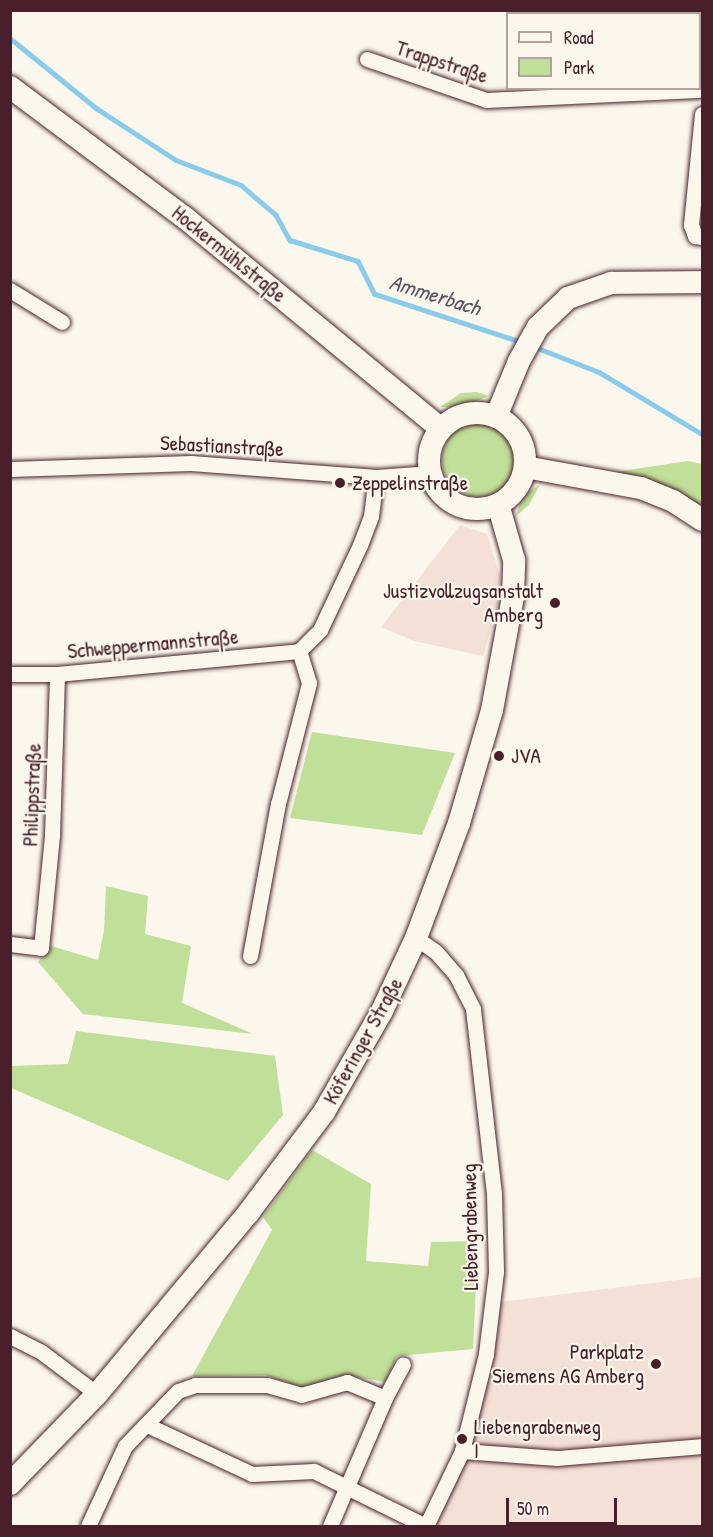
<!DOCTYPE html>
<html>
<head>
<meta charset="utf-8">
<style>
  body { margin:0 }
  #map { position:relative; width:713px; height:1537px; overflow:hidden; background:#fbf7ec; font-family:"Patrick Hand",sans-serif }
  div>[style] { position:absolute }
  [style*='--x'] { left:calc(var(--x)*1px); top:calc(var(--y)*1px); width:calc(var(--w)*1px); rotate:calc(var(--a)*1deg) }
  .built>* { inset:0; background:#f4e0d6 }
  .green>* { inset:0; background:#c0df98 }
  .round { border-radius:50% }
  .stream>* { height:4.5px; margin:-2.25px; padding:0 2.25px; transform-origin:2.25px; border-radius:2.25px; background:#89cbea }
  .roads { filter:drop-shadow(0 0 2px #4a1f2b) drop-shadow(0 0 2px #4a1f2b) }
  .street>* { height:15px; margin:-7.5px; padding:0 7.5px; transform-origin:7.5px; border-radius:7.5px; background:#fbf7ec }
  .secondary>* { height:22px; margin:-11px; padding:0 11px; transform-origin:11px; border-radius:11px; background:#fbf7ec }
  .secondary>.ring { margin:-11px; padding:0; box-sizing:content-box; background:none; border:22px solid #fbf7ec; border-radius:50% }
  .dots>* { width:16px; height:16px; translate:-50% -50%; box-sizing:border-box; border:3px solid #fbf7ec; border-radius:50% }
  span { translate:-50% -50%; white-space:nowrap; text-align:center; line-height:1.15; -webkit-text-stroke:4.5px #fbf7ec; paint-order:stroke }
  .street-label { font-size:21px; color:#4a1f2b }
  .poi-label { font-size:21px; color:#4a1f2b }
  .left { translate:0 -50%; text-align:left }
  .right { translate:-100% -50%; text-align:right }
  .water-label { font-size:22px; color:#5d5364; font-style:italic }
  .frame { position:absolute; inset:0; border:12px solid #4a1f2b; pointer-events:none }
  .legend { position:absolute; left:506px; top:12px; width:195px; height:78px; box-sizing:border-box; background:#fbf7ec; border:2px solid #b4a19f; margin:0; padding:8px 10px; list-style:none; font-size:18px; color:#4a1f2b }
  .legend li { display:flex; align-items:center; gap:12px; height:30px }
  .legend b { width:30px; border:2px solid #b4a19f }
  .scale { position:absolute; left:506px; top:1498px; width:111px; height:27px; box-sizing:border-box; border:3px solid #4a1f2b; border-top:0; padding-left:8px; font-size:18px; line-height:21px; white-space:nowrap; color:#4a1f2b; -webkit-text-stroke:4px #fbf7ec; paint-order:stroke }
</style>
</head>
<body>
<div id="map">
  <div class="built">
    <div style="clip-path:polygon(460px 525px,487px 534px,500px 576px,497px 609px,483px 656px,414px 641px,381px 627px)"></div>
    <div style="clip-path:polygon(702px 1277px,702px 1526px,432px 1526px,469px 1456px,500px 1302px)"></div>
  </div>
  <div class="green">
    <div style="clip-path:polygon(477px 392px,489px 396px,461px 407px,440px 407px,461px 393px)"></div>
    <div class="round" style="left:442px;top:423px;width:74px;height:74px"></div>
    <div style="clip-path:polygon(688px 461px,702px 464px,702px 508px,638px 477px,615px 472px)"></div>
    <div style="clip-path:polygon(540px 485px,529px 505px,516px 516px,523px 494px)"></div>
    <div style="clip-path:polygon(417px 488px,431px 493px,451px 509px,486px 522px,448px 511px)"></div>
    <div style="clip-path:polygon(312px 732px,455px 753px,422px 835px,290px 818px)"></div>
    <div style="clip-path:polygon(106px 886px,148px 896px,145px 934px,191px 946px,182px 1003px,253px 1034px,83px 1014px,38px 962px,51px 946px,98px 960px,104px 931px)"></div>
    <div style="clip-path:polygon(76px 1031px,275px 1056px,283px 1115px,228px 1181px,11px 1088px,11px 1066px,68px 1064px)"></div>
    <div style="clip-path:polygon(312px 1150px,371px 1184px,366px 1261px,428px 1266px,431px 1242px,478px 1241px,473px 1349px,397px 1356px,385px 1382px,346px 1375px,301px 1388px,266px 1375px,192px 1376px,272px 1230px,263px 1217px)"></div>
  </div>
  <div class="stream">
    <div style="--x:10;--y:38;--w:111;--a:39.1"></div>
    <div style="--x:96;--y:108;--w:95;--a:33"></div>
    <div style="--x:176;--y:160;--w:70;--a:21"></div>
    <div style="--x:241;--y:185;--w:46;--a:40.6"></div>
    <div style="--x:276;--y:215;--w:29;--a:61"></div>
    <div style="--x:290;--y:240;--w:71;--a:17.2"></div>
    <div style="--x:358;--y:261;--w:37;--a:63"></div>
    <div style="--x:375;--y:294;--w:155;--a:18.1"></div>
    <div style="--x:535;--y:347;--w:69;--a:21.3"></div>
    <div style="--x:599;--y:372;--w:120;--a:31"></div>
  </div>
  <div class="roads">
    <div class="street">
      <div style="--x:367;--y:59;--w:126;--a:19"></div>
      <div style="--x:486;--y:100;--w:216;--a:-2.7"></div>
      <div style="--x:702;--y:114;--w:112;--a:95.7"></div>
      <div style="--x:691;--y:225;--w:12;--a:70"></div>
      <div style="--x:695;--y:236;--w:7;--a:8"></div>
      <div style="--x:10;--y:290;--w:61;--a:31.6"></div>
      <div style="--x:10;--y:469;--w:181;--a:-1.9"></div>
      <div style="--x:191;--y:463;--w:186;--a:4.3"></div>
      <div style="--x:376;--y:477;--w:55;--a:-4.2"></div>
      <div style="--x:10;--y:674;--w:47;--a:0"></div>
      <div style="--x:57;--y:674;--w:243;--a:-5.4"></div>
      <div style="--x:416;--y:938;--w:24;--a:35"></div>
      <div style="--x:436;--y:952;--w:30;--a:49"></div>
      <div style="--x:456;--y:975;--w:38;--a:63"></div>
      <div style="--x:473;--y:1009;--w:186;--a:83.5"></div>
      <div style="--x:494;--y:1194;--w:78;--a:88.5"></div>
      <div style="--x:496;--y:1272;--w:83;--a:97"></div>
      <div style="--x:486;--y:1354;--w:100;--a:103.9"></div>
      <div style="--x:462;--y:1451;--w:83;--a:115.6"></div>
      <div style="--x:10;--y:944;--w:31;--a:7"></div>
      <div style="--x:41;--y:948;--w:114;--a:-84.4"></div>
      <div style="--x:52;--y:835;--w:161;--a:-88.2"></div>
      <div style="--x:250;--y:956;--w:155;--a:-79.6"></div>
      <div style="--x:278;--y:804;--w:125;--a:-75.6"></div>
      <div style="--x:309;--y:683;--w:34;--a:-107"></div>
      <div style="--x:299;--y:651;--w:30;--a:-45"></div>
      <div style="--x:320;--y:630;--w:94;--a:-64.8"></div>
      <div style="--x:360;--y:545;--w:31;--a:-69"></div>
      <div style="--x:371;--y:516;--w:39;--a:-83"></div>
      <div style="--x:10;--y:1336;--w:34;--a:27"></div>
      <div style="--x:40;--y:1351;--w:71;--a:37"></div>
      <div style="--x:147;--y:1425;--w:116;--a:25"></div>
      <div style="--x:252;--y:1474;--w:62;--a:-2.8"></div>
      <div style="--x:314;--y:1471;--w:125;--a:26.2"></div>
      <div style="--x:462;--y:1451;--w:95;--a:4.2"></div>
      <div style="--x:557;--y:1458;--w:145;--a:-4.7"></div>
      <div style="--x:88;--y:1526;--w:88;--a:-65.2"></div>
      <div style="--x:125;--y:1446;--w:76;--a:-46.1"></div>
      <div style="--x:178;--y:1391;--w:18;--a:-19"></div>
      <div style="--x:195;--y:1385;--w:72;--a:0"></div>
      <div style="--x:267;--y:1385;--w:35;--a:16"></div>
      <div style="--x:301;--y:1395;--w:48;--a:-15.8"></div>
      <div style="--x:347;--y:1382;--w:41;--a:22.8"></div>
      <div style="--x:385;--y:1398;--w:38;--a:-62"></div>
      <div style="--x:330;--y:1526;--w:139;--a:-66.7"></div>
    </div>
    <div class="secondary">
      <div style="--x:10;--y:87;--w:217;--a:36.8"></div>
      <div style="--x:184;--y:217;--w:333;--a:39.5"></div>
      <div class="ring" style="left:429px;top:413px;width:74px;height:74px"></div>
      <div style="--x:496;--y:417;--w:61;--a:-67.7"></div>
      <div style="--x:519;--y:361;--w:39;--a:-61"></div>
      <div style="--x:538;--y:327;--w:42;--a:-44"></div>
      <div style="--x:568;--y:298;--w:46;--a:-19.2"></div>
      <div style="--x:611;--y:283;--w:91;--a:-0.6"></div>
      <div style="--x:525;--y:467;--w:118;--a:10.3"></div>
      <div style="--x:641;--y:488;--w:35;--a:22"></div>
      <div style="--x:673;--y:501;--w:35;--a:33"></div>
      <div style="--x:10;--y:1484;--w:125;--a:-46"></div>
      <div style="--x:97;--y:1394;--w:237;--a:-50.1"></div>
      <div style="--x:249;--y:1212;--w:125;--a:-53.1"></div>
      <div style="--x:324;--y:1112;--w:116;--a:-60.1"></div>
      <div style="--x:382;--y:1011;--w:81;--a:-65"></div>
      <div style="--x:416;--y:938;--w:123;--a:-69.5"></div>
      <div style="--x:459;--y:823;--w:118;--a:-73.7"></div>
      <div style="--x:492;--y:710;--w:115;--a:-79.5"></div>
      <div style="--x:513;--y:597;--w:37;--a:-88"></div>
      <div style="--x:514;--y:560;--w:58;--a:-105.9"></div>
    </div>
  </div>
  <div class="dots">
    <div style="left:340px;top:483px;background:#4a1f2b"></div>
    <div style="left:555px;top:603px;background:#4a1f2b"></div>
    <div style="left:499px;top:756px;background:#4a1f2b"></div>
    <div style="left:656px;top:1364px;background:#4a1f2b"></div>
    <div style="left:462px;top:1439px;background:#4a1f2b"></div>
  </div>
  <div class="street-label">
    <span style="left:442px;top:62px;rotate:18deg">Trappstraße</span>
    <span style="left:229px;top:254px;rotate:39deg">Hockermühlstraße</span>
    <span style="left:222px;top:446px;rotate:3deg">Sebastianstraße</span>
    <span style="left:153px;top:644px;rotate:-5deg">Schweppermannstraße</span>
    <span style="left:32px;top:795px;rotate:-88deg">Philippstraße</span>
    <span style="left:363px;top:1041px;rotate:-61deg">Köferinger Straße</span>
    <span style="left:470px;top:1227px;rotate:-91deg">Liebengrabenweg</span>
  </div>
  <div class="poi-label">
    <span class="left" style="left:352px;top:483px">Zeppelinstraße</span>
    <span class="right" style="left:543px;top:603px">Justizvollzugsanstalt<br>Amberg</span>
    <span class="left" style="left:511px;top:756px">JVA</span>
    <span class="right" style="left:644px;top:1364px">Parkplatz<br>Siemens AG Amberg</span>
    <span class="left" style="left:474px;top:1439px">Liebengrabenweg<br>I</span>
  </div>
  <div class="water-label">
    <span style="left:435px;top:295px;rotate:17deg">Ammerbach</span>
  </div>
  <div class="frame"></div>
  <ul class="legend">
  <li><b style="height:8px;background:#fbf7ec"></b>Road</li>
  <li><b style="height:16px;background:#c0df98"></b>Park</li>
  </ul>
  <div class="scale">50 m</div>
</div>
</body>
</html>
